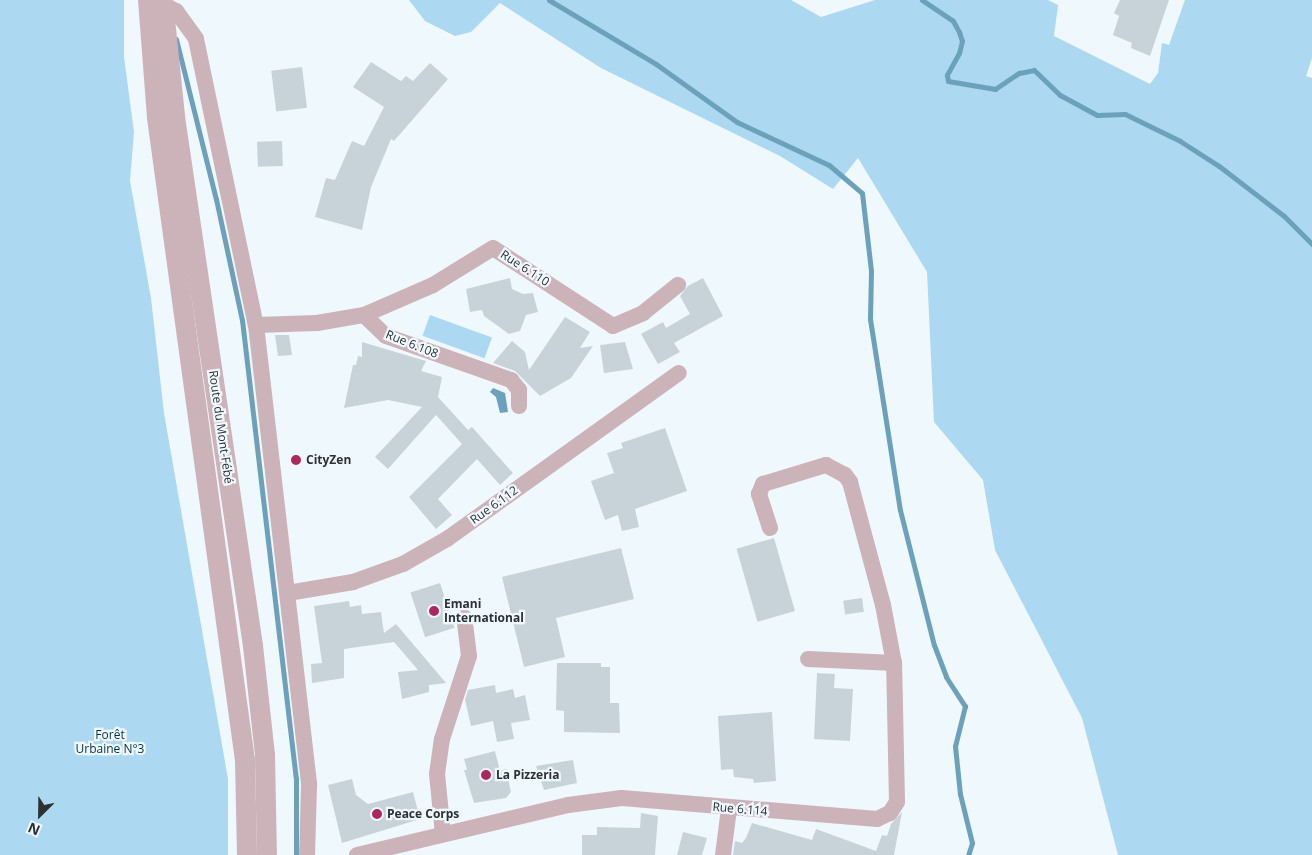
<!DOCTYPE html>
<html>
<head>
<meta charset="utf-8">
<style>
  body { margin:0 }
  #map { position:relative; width:1312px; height:855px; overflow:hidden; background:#eff8fd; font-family:"Open Sans",sans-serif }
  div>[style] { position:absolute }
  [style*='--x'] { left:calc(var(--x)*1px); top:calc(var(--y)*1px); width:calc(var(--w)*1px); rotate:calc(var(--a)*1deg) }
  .green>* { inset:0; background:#acd9f1; transform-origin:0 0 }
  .water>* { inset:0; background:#6ca1bc }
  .stream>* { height:5px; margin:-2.5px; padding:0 2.5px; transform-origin:2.5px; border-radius:2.5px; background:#6ca1bc }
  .building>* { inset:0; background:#c8d3d9; transform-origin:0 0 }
  .minor>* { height:16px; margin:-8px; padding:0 8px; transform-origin:8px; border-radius:8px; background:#ccb2b9 }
  .tertiary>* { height:20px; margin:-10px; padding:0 10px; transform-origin:10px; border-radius:10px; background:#ccb2b9 }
  .dots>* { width:14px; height:14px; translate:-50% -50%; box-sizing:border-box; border:2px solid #eff8fd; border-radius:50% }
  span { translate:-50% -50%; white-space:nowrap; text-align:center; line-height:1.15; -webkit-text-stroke:4.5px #eff8fd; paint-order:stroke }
  .street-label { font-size:12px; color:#2d3134 }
  .poi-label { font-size:12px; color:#2d3134; font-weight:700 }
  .left { translate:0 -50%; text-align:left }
  .park-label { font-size:12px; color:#033246 }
  .north { position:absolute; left:15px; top:790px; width:50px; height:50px; -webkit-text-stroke:4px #eff8fd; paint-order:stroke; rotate:203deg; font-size:14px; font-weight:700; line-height:20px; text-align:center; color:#2d3134 }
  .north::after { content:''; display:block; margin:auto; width:18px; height:22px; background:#2d3134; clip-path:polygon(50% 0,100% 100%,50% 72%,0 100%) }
</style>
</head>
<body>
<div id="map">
  <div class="green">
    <div style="clip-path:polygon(0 0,124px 0,124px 57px,134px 132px,130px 181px,151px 298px,164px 413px,228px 779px,228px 855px,0 855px)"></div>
    <div style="clip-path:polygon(409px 0,791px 0,821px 17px,875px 0,1048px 0,1058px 5px,1054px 36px,1150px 84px,1158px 73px,1162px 43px,1169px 45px,1185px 0,1312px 0,1312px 58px,1306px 76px,1312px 78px,1312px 855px,1118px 855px,1082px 718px,995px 550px,983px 480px,934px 422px,927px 272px,858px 158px,833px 189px,780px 156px,601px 68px,500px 3px,471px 32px,455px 36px,425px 21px)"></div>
    <div style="left:430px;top:315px;width:66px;height:22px;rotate:20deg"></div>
  </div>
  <div class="water">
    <div style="clip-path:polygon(493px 388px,505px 393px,508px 412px,500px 413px,496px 397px,490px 392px)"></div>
  </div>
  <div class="stream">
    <div style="--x:549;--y:0;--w:125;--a:30.9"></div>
    <div style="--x:656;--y:64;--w:100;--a:35.6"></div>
    <div style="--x:737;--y:122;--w:102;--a:25.1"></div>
    <div style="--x:829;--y:165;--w:43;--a:40.3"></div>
    <div style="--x:862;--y:193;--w:79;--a:83.4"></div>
    <div style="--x:871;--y:271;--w:48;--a:91.2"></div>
    <div style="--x:870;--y:319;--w:193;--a:81.1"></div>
    <div style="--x:900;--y:510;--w:139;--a:75.9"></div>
    <div style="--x:934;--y:645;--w:34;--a:69"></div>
    <div style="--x:946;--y:677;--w:35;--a:57"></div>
    <div style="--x:965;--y:706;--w:41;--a:104"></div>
    <div style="--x:955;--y:746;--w:48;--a:84.1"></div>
    <div style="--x:960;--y:794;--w:50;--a:76.2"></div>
    <div style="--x:972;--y:843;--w:13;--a:108"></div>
    <div style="--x:922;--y:0;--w:37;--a:34"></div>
    <div style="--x:953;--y:21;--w:13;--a:61"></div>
    <div style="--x:959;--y:32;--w:9;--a:72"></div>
    <div style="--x:962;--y:41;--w:12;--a:104"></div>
    <div style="--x:959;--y:53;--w:25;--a:119"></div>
    <div style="--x:947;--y:75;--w:6;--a:81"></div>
    <div style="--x:948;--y:81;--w:48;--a:9.7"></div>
    <div style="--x:995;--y:89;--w:29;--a:-34"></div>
    <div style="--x:1019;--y:73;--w:15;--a:-11"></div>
    <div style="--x:1034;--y:70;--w:36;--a:44"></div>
    <div style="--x:1060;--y:95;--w:42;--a:28.4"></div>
    <div style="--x:1097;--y:115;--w:28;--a:-2"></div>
    <div style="--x:1125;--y:114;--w:61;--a:26.1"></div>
    <div style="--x:1180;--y:141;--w:46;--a:32.7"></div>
    <div style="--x:1219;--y:166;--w:82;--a:37.6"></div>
    <div style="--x:1284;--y:216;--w:40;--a:45"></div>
    <div style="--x:176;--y:39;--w:165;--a:76"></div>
    <div style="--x:216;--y:199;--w:124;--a:77.9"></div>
    <div style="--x:242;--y:320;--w:461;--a:83.3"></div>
    <div style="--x:296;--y:778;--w:77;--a:90"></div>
  </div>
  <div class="building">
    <div style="clip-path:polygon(1120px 0,1169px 0,1150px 56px,1131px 48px,1132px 43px,1113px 35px,1119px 16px,1114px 13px)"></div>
    <div style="clip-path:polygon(371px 62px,401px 81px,406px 76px,413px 81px,430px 63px,448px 79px,394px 141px,391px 139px,371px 187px,362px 230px,315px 217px,326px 178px,335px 180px,352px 141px,364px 146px,384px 107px,353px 87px)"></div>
    <div style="left:302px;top:67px;width:41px;height:31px;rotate:83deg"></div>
    <div style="left:282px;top:141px;width:25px;height:25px;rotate:88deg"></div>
    <div style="clip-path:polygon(510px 278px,512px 289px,523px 294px,533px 293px,538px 312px,526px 315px,520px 331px,509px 334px,484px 316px,482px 310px,470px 312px,466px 289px)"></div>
    <div style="clip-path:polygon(703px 278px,723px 316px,674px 343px,680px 352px,658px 364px,641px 334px,663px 322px,666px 328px,690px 314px,680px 296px,688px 286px)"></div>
    <div style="clip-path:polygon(565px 317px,590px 332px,580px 348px,593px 346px,571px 378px,540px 396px,515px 371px,493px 363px,512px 341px,525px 352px,529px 370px)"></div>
    <div style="clip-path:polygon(275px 335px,289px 335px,292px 355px,278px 356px)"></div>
    <div style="clip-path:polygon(362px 342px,426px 361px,421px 371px,442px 377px,438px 397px,468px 430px,472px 427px,513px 473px,500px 485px,477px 459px,438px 499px,452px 515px,436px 529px,409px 497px,462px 444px,436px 415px,388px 469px,375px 457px,422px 407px,388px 400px,344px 408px,353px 365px,356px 365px,358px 356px,362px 357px)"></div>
    <div style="clip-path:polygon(625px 342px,633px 369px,604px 373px,600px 345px)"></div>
    <div style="clip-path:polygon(665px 428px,687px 491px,635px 509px,639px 527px,622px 531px,618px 515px,605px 520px,591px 481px,614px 473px,607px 453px,623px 448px,621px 443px)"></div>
    <div style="left:774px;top:538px;width:76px;height:39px;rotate:74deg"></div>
    <div style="clip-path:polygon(621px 548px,634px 599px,556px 618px,565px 657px,524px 667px,502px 577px)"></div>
    <div style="left:440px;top:583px;width:47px;height:31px;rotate:72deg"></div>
    <div style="left:862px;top:598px;width:14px;height:19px;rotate:82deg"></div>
    <div style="clip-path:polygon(349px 601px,350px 607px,361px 605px,362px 614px,381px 612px,384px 633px,396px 624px,446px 683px,429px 685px,429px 692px,402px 699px,398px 672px,418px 670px,394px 642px,344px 649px,344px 678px,312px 683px,311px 664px,322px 663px,314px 606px)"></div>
    <div style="clip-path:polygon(557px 663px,601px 663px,601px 667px,610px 667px,610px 703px,619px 703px,620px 733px,564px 732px,564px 711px,556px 710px)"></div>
    <div style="clip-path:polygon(817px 673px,835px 674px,834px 688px,853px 689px,850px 741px,814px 739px)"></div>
    <div style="clip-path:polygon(495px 685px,496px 693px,513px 689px,515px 698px,525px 695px,530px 720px,511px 723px,514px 739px,497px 742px,493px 721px,471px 726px,465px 700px,468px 690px)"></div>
    <div style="clip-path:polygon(772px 712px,776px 781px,754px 783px,753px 779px,734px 777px,733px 769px,721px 770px,718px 716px)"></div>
    <div style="clip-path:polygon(495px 751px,500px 771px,506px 769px,511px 792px,506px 798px,474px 803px,464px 770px,467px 770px,464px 759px)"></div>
    <div style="clip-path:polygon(573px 760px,577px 783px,544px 790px,536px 766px)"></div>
    <div style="clip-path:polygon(352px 779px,356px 795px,368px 804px,413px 792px,420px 819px,342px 843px,328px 785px)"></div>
    <div style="clip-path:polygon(902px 812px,894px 855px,733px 855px,735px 841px,742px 843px,746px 838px,752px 823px,812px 840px,816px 829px,876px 851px,882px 835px,887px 836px,891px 824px)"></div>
    <div style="clip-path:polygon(641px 813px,658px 816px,655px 855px,582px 855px,582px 835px,597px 835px,597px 827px,640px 828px)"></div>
    <div style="clip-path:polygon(683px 832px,707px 838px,702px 855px,677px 855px)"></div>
  </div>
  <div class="minor">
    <div style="--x:162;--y:4;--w:16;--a:27"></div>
    <div style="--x:176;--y:11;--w:34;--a:54"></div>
    <div style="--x:196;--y:39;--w:292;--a:78.2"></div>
    <div style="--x:256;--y:325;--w:463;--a:83.4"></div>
    <div style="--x:309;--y:785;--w:70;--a:91.6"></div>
    <div style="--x:364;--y:315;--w:75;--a:-23.5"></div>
    <div style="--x:433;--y:285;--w:70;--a:-31.7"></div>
    <div style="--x:493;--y:248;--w:143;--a:33"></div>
    <div style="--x:613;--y:326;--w:33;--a:-23"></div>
    <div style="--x:643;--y:313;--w:45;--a:-38.7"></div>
    <div style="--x:256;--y:325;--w:61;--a:-1.9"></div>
    <div style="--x:317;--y:323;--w:48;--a:-9.7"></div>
    <div style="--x:364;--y:315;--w:30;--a:44"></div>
    <div style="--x:386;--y:336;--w:133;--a:19.4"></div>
    <div style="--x:511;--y:380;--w:13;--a:51"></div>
    <div style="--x:519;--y:390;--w:16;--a:90"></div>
    <div style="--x:770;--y:528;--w:36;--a:-108"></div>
    <div style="--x:759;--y:494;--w:11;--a:-68"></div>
    <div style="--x:763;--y:484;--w:66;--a:-16.8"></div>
    <div style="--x:826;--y:465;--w:21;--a:28"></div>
    <div style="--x:845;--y:475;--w:9;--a:54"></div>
    <div style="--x:850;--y:482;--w:127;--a:75"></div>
    <div style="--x:883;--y:605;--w:59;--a:79.3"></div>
    <div style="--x:288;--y:593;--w:66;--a:-9.6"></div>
    <div style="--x:353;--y:582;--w:53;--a:-19.8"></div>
    <div style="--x:403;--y:564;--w:51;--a:-29.6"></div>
    <div style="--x:447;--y:539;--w:285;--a:-35.6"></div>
    <div style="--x:443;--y:834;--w:60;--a:-95.7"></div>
    <div style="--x:437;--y:774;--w:35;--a:-82"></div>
    <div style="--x:442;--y:739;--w:87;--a:-72"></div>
    <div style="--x:469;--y:656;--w:39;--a:-97"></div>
    <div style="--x:357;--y:855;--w:217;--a:-13.3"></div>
    <div style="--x:568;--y:805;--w:54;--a:-7.4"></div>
    <div style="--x:622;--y:798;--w:256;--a:4.7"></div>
    <div style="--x:877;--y:819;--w:14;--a:-25"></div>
    <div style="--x:890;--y:813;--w:13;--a:-58"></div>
    <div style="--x:897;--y:802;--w:139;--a:-91.2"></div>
    <div style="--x:894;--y:663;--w:86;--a:-177.3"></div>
    <div style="--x:723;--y:855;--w:46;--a:-82.6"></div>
  </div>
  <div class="tertiary">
    <div style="--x:148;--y:0;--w:118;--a:85.6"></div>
    <div style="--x:157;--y:118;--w:648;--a:82.2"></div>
    <div style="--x:245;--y:760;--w:95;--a:88.8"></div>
    <div style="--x:163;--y:0;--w:118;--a:84.1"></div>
    <div style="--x:175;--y:117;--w:535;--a:81.61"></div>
    <div style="--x:253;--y:646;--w:110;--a:83.7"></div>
    <div style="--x:265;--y:755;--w:100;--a:88.9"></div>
  </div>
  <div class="dots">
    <div style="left:296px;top:460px;background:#b1255f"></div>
    <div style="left:434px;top:611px;background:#b1255f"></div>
    <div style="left:486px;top:775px;background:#b1255f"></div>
    <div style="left:377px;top:814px;background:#b1255f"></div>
  </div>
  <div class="street-label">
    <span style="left:525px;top:268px;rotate:33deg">Rue 6.110</span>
    <span style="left:412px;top:344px;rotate:22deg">Rue 6.108</span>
    <span style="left:221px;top:427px;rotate:82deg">Route du Mont-Fébé</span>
    <span style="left:494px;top:505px;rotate:-36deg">Rue 6.112</span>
    <span style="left:740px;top:809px;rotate:5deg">Rue 6.114</span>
  </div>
  <div class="poi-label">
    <span class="left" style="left:306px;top:460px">CityZen</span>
    <span class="left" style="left:444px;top:611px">Emani<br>International</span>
    <span class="left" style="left:496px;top:775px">La Pizzeria</span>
    <span class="left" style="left:387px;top:814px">Peace Corps</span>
  </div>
  <div class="park-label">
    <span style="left:110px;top:742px">Forêt<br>Urbaine N°3</span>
  </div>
  <div class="north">N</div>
</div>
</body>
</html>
